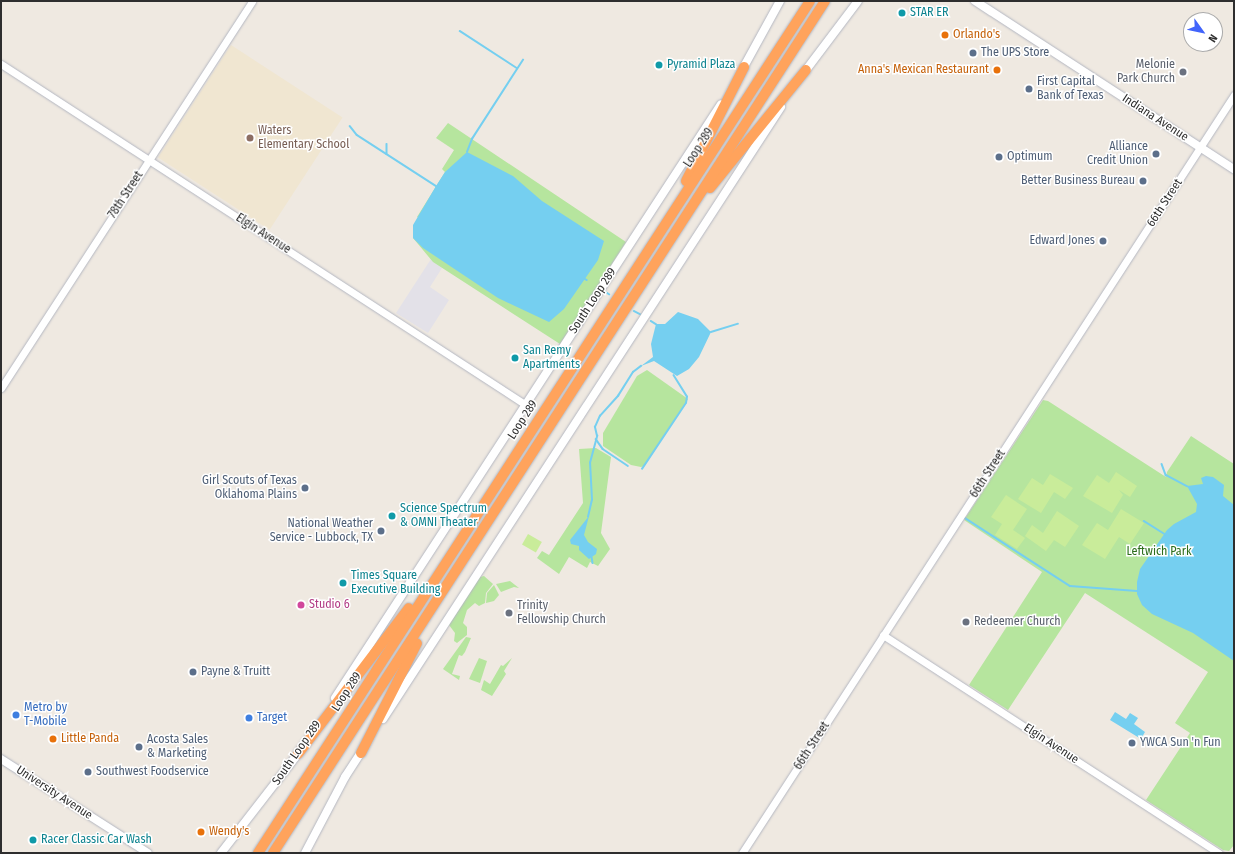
<!DOCTYPE html>
<html>
<head>
<meta charset="utf-8">
<style>
  body { margin:0 }
  #map { position:relative; width:1235px; height:854px; overflow:hidden; background:#efe9e1; font-family:"Fira Sans Condensed",sans-serif }
  div>[style] { position:absolute }
  [style*='--x'] { left:calc(var(--x)*1px); top:calc(var(--y)*1px); width:calc(var(--w)*1px); rotate:calc(var(--a)*1deg) }
  .industrial>* { inset:0; background:#e3e1e8 }
  .education>* { inset:0; background:#f0e6d1; transform-origin:0 0 }
  .green>* { inset:0; background:#b6e59e }
  .pitch>* { inset:0; background:#c9ec9a; transform-origin:0 0 }
  .water>* { inset:0; background:#75cff0 }
  .stream>* { height:1.5px; margin:-0.75px; padding:0 0.75px; transform-origin:0.75px; border-radius:0.75px; background:#75cff0 }
  .roads { filter:drop-shadow(0 0 1px #b4b7c1) drop-shadow(0 0 1px #b4b7c1) }
  .tertiary>* { height:7px; margin:-3.5px; padding:0 3.5px; transform-origin:3.5px; border-radius:3.5px; background:#fff }
  .secondary>* { height:8px; margin:-4px; padding:0 4px; transform-origin:4px; border-radius:4px; background:#fff }
  .motorway>* { height:10px; margin:-5px; padding:0 5px; transform-origin:5px; border-radius:5px; background:#ffa35c }
  .dots>* { width:11px; height:11px; translate:-50% -50%; box-sizing:border-box; border:2px solid #fff; border-radius:50% }
  span { translate:-50% -50%; white-space:nowrap; text-align:center; line-height:1.15; -webkit-text-stroke:3px #fff; paint-order:stroke }
  .culture-label { font-size:12px; color:#0d838f }
  .left { translate:0 -50%; text-align:left }
  .food-label { font-size:12px; color:#c56008 }
  .right { translate:-100% -50%; text-align:right }
  .service-label { font-size:12px; color:#4e5e75 }
  .worship-label { font-size:12px; color:#5b616d }
  .street-label { font-size:12px; color:#2e2e2e }
  .education-label { font-size:12px; color:#785e54 }
  .park-label { font-size:12px; color:#2c6e1b }
  .hotel-label { font-size:12px; color:#b23c85 }
  .shop-label { font-size:12px; color:#366cbe }
  .frame { position:absolute; inset:0; border:2px solid #2e2e2e; pointer-events:none }
  .north { position:absolute; left:1183px; top:12px; width:40px; height:40px; box-sizing:border-box; background:#fff; border:1px solid #ababab; border-radius:50%; rotate:123deg; font-size:11px; font-weight:700; line-height:16px; text-align:center; color:#2e2e2e }
  .north::after { content:''; display:block; margin:auto; width:14px; height:18px; background:#4264fb; clip-path:polygon(50% 0,100% 100%,50% 72%,0 100%) }
</style>
</head>
<body>
<div id="map">
  <div class="industrial">
    <div style="clip-path:polygon(431px 259px,442px 268px,430px 287px,449px 300px,428px 333px,396px 313px)"></div>
  </div>
  <div class="education">
    <div style="left:231px;top:45px;width:133px;height:134px;rotate:33deg"></div>
  </div>
  <div class="green">
    <div style="clip-path:polygon(448px 123px,626px 242px,560px 344px,433px 262px,413px 238px,413px 225px,418px 227px,422px 220px,417px 217px,445px 172px,442px 169px,454px 150px,436px 138px)"></div>
    <div style="clip-path:polygon(647px 370px,688px 399px,644px 466px,641px 467px,631px 465px,603px 446px,603px 433px,637px 376px)"></div>
    <div style="clip-path:polygon(1043px 400px,1048px 401px,1166px 477px,1167px 472px,1191px 436px,1234px 464px,1234px 845px,1229px 851px,1223px 850px,1146px 800px,1190px 733px,1175px 723px,1208px 672px,1085px 593px,1008px 710px,969px 685px,1042px 572px,964px 520px)"></div>
    <div style="clip-path:polygon(596px 448px,611px 457px,601px 533px,610px 549px,598px 566px,590px 562px,587px 568px,569px 557px,559px 574px,537px 558px,542px 551px,549px 555px,583px 503px,579px 449px)"></div>
    <div style="clip-path:polygon(484px 576px,493px 584px,486px 593px,485px 603px,479px 606px,475px 603px,467px 610px,463px 623px,467px 627px,467px 635px,457px 643px,454px 641px,455px 633px,449px 625px,480px 577px)"></div>
    <div style="clip-path:polygon(510px 581px,519px 588px,514px 587px,501px 592px,496px 584px)"></div>
    <div style="clip-path:polygon(494px 585px,499px 595px,494px 601px,486px 603px,487px 593px)"></div>
    <div style="clip-path:polygon(466px 637px,471px 638px,465px 652px,462px 656px,459px 655px,452px 674px,460px 676px,459px 680px,443px 669px)"></div>
    <div style="clip-path:polygon(479px 658px,487px 661px,480px 683px,469px 679px)"></div>
    <div style="clip-path:polygon(512px 658px,504px 671px,506px 674px,492px 696px,481px 690px,484px 680px,490px 684px,501px 665px,503px 666px)"></div>
  </div>
  <div class="pitch">
    <div style="clip-path:polygon(1116px 472px,1137px 486px,1130px 497px,1119px 490px,1123px 495px,1112px 513px,1083px 496px,1097px 475px,1109px 483px)"></div>
    <div style="clip-path:polygon(1050px 474px,1073px 488px,1065px 499px,1054px 492px,1041px 513px,1018px 499px,1032px 478px,1043px 485px)"></div>
    <div style="clip-path:polygon(1006px 495px,1027px 509px,1013px 530px,1025px 538px,1017px 549px,995px 535px,1002px 524px,991px 517px)"></div>
    <div style="clip-path:polygon(1121px 509px,1144px 523px,1130px 544px,1119px 537px,1105px 559px,1082px 545px,1097px 523px,1108px 530px)"></div>
    <div style="clip-path:polygon(1057px 511px,1079px 526px,1065px 547px,1054px 540px,1046px 551px,1025px 536px,1032px 525px,1043px 533px)"></div>
    <div style="left:528px;top:534px;width:16px;height:12px;rotate:30deg"></div>
  </div>
  <div class="water">
    <div style="clip-path:polygon(467px 152px,513px 176px,542px 201px,604px 241px,598px 260px,564px 309px,549px 322px,498px 298px,423px 248px,413px 238px,413px 225px,436px 186px,445px 172px)"></div>
    <div style="clip-path:polygon(678px 312px,698px 319px,711px 332px,699px 357px,689px 369px,677px 376px,654px 361px,641px 366px,653px 357px,651px 344px,656px 324px,665px 324px)"></div>
    <div style="clip-path:polygon(1206px 476px,1213px 477px,1224px 485px,1223px 496px,1234px 505px,1234px 661px,1193px 633px,1152px 614px,1142px 605px,1137px 594px,1137px 582px,1140px 569px,1167px 530px,1174px 524px,1196px 512px,1197px 504px,1187px 486px,1203px 484px,1201px 478px)"></div>
    <div style="clip-path:polygon(589px 516px,584px 535px,588px 542px,597px 549px,596px 554px,589px 559px,579px 550px,579px 546px,571px 544px,570px 540px)"></div>
    <div style="clip-path:polygon(1115px 712px,1126px 719px,1130px 713px,1138px 718px,1134px 724px,1145px 732px,1141px 739px,1110px 720px)"></div>
  </div>
  <div class="stream">
    <div style="--x:460;--y:31;--w:68;--a:33"></div>
    <div style="--x:350;--y:126;--w:11;--a:52"></div>
    <div style="--x:357;--y:135;--w:94;--a:32.8"></div>
    <div style="--x:387;--y:144;--w:10;--a:90"></div>
    <div style="--x:467;--y:152;--w:14;--a:-69"></div>
    <div style="--x:472;--y:139;--w:94;--a:-57.2"></div>
    <div style="--x:585;--y:279;--w:2;--a:27"></div>
    <div style="--x:606;--y:292;--w:4;--a:34"></div>
    <div style="--x:634;--y:311;--w:7;--a:27"></div>
    <div style="--x:651;--y:321;--w:6;--a:31"></div>
    <div style="--x:711;--y:332;--w:28;--a:-17"></div>
    <div style="--x:596;--y:439;--w:12;--a:55"></div>
    <div style="--x:603;--y:449;--w:30;--a:34"></div>
    <div style="--x:1162;--y:464;--w:12;--a:70"></div>
    <div style="--x:1166;--y:475;--w:24;--a:28"></div>
    <div style="--x:642;--y:469;--w:79;--a:-56.3"></div>
    <div style="--x:686;--y:403;--w:6;--a:-81"></div>
    <div style="--x:687;--y:397;--w:25;--a:-122"></div>
    <div style="--x:588;--y:517;--w:17;--a:-77"></div>
    <div style="--x:592;--y:500;--w:37;--a:-93"></div>
    <div style="--x:590;--y:463;--w:28;--a:-75"></div>
    <div style="--x:597;--y:436;--w:9;--a:-103"></div>
    <div style="--x:595;--y:427;--w:12;--a:-66"></div>
    <div style="--x:600;--y:416;--w:27;--a:-48"></div>
    <div style="--x:618;--y:396;--w:28;--a:-58"></div>
    <div style="--x:633;--y:372;--w:10;--a:-37"></div>
    <div style="--x:965;--y:518;--w:125;--a:32.9"></div>
    <div style="--x:1070;--y:586;--w:67;--a:4.3"></div>
    <div style="--x:1144;--y:521;--w:25;--a:32"></div>
    <div style="--x:592;--y:557;--w:6;--a:81"></div>
  </div>
  <div class="roads">
    <div class="tertiary">
      <div style="--x:1;--y:64;--w:626;--a:33"></div>
      <div style="--x:1;--y:388;--w:461;--a:-57"></div>
      <div style="--x:883;--y:635;--w:401;--a:33"></div>
      <div style="--x:742;--y:853;--w:904;--a:-57.01"></div>
    </div>
    <div class="secondary">
      <div style="--x:975;--y:1;--w:309;--a:33"></div>
      <div style="--x:741;--y:72;--w:81;--a:-61.2"></div>
      <div style="--x:803;--y:74;--w:91;--a:-53"></div>
      <div style="--x:335;--y:698;--w:708;--a:-56.98"></div>
      <div style="--x:383;--y:719;--w:730;--a:-56.96"></div>
      <div style="--x:1;--y:759;--w:174;--a:32.6"></div>
      <div style="--x:221;--y:853;--w:130;--a:-52.2"></div>
      <div style="--x:305;--y:853;--w:86;--a:-62.2"></div>
      <div style="--x:345;--y:777;--w:33;--a:-57"></div>
    </div>
    <div class="motorway">
      <div style="--x:686;--y:181;--w:128;--a:-63"></div>
      <div style="--x:710;--y:188;--w:152;--a:-50.9"></div>
      <div style="--x:361;--y:753;--w:123;--a:-63"></div>
      <div style="--x:298;--y:754;--w:183;--a:-52.8"></div>
      <div style="--x:258;--y:853;--w:1015;--a:-57.06"></div>
      <div style="--x:273;--y:853;--w:1015;--a:-57.06"></div>
    </div>
  </div>
  <div class="dots">
    <div style="left:902px;top:13px;background:#0f9aa8"></div>
    <div style="left:945px;top:35px;background:#e8710a"></div>
    <div style="left:973px;top:53px;background:#5c6f8a"></div>
    <div style="left:659px;top:65px;background:#0f9aa8"></div>
    <div style="left:997px;top:70px;background:#e8710a"></div>
    <div style="left:1183px;top:72px;background:#6b7280"></div>
    <div style="left:1029px;top:89px;background:#5c6f8a"></div>
    <div style="left:250px;top:138px;background:#8d6e63"></div>
    <div style="left:1156px;top:154px;background:#5c6f8a"></div>
    <div style="left:999px;top:157px;background:#5c6f8a"></div>
    <div style="left:1143px;top:181px;background:#5c6f8a"></div>
    <div style="left:1103px;top:241px;background:#5c6f8a"></div>
    <div style="left:515px;top:358px;background:#0f9aa8"></div>
    <div style="left:305px;top:488px;background:#5c6f8a"></div>
    <div style="left:392px;top:516px;background:#0f9aa8"></div>
    <div style="left:381px;top:531px;background:#5c6f8a"></div>
    <div style="left:343px;top:583px;background:#0f9aa8"></div>
    <div style="left:301px;top:605px;background:#d1479c"></div>
    <div style="left:509px;top:613px;background:#6b7280"></div>
    <div style="left:966px;top:622px;background:#6b7280"></div>
    <div style="left:193px;top:672px;background:#5c6f8a"></div>
    <div style="left:16px;top:715px;background:#3f7fe0"></div>
    <div style="left:249px;top:718px;background:#3f7fe0"></div>
    <div style="left:53px;top:739px;background:#e8710a"></div>
    <div style="left:1132px;top:743px;background:#5c6f8a"></div>
    <div style="left:139px;top:747px;background:#5c6f8a"></div>
    <div style="left:88px;top:772px;background:#5c6f8a"></div>
    <div style="left:201px;top:832px;background:#e8710a"></div>
    <div style="left:33px;top:840px;background:#0f9aa8"></div>
  </div>
  <div class="culture-label">
    <span class="left" style="left:910px;top:13px">STAR ER</span>
    <span class="left" style="left:667px;top:65px">Pyramid Plaza</span>
    <span class="left" style="left:523px;top:358px">San Remy<br>Apartments</span>
    <span class="left" style="left:400px;top:516px">Science Spectrum<br>&amp; OMNI Theater</span>
    <span class="left" style="left:351px;top:583px">Times Square<br>Executive Building</span>
    <span class="left" style="left:41px;top:840px">Racer Classic Car Wash</span>
  </div>
  <div class="food-label">
    <span class="left" style="left:953px;top:35px">Orlando's</span>
    <span class="right" style="left:989px;top:70px">Anna's Mexican Restaurant</span>
    <span class="left" style="left:61px;top:739px">Little Panda</span>
    <span class="left" style="left:209px;top:832px">Wendy's</span>
  </div>
  <div class="service-label">
    <span class="left" style="left:981px;top:53px">The UPS Store</span>
    <span class="left" style="left:1037px;top:89px">First Capital<br>Bank of Texas</span>
    <span class="right" style="left:1148px;top:154px">Alliance<br>Credit Union</span>
    <span class="left" style="left:1007px;top:157px">Optimum</span>
    <span class="right" style="left:1135px;top:181px">Better Business Bureau</span>
    <span class="right" style="left:1095px;top:241px">Edward Jones</span>
    <span class="right" style="left:297px;top:488px">Girl Scouts of Texas<br>Oklahoma Plains</span>
    <span class="right" style="left:373px;top:531px">National Weather<br>Service - Lubbock, TX</span>
    <span class="left" style="left:201px;top:672px">Payne &amp; Truitt</span>
    <span class="left" style="left:147px;top:747px">Acosta Sales<br>&amp; Marketing</span>
    <span class="left" style="left:1140px;top:743px">YWCA Sun 'n Fun</span>
    <span class="left" style="left:96px;top:772px">Southwest Foodservice</span>
  </div>
  <div class="worship-label">
    <span class="right" style="left:1175px;top:72px">Melonie<br>Park Church</span>
    <span class="left" style="left:517px;top:613px">Trinity<br>Fellowship Church</span>
    <span class="left" style="left:974px;top:622px">Redeemer Church</span>
  </div>
  <div class="street-label">
    <span style="left:1155px;top:118px;rotate:33deg">Indiana Avenue</span>
    <span style="left:699px;top:148px;rotate:-57deg">Loop 289</span>
    <span style="left:126px;top:195px;rotate:-57deg">78th Street</span>
    <span style="left:1165px;top:203px;rotate:-57deg">66th Street</span>
    <span style="left:263px;top:234px;rotate:33deg">Elgin Avenue</span>
    <span style="left:593px;top:301px;rotate:-57deg">South Loop 289</span>
    <span style="left:523px;top:420px;rotate:-57deg">Loop 289</span>
    <span style="left:988px;top:474px;rotate:-57deg">66th Street</span>
    <span style="left:347px;top:692px;rotate:-57deg">Loop 289</span>
    <span style="left:1051px;top:744px;rotate:33deg">Elgin Avenue</span>
    <span style="left:812px;top:746px;rotate:-57deg">66th Street</span>
    <span style="left:297px;top:753px;rotate:-55deg">South Loop 289</span>
    <span style="left:54px;top:793px;rotate:33deg">University Avenue</span>
  </div>
  <div class="education-label">
    <span class="left" style="left:258px;top:138px">Waters<br>Elementary School</span>
  </div>
  <div class="park-label">
    <span style="left:1159px;top:552px">Leftwich Park</span>
  </div>
  <div class="hotel-label">
    <span class="left" style="left:309px;top:605px">Studio 6</span>
  </div>
  <div class="shop-label">
    <span class="left" style="left:24px;top:715px">Metro by<br>T-Mobile</span>
    <span class="left" style="left:257px;top:718px">Target</span>
  </div>
  <div class="frame"></div>
  <div class="north">N</div>
</div>
</body>
</html>
